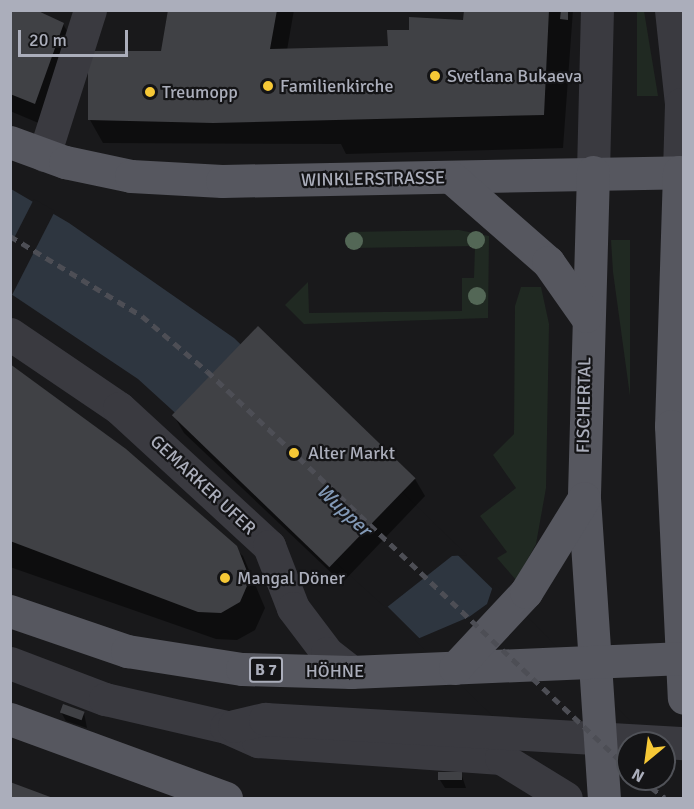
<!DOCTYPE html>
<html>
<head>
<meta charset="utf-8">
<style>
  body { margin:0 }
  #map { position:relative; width:694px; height:809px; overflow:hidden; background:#19191b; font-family:Signika,sans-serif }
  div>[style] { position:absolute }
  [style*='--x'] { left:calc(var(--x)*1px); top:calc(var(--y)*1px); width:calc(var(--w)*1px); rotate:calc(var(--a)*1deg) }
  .green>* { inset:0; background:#202922 }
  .water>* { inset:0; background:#2e3640 }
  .pier>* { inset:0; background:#19191b }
  .shadow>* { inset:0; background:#0007 }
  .building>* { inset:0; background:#404145; transform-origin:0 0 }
  .minor>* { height:33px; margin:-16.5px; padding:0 16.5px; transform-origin:16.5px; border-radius:16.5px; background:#3a3a40 }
  .major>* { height:33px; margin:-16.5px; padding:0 16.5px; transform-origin:16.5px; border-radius:16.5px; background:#56575f }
  .rail>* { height:4.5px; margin-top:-2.25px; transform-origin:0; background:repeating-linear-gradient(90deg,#4d4e55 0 8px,transparent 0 14px) }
  .trees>* { width:18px; height:18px; margin:-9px; border-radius:50%; background:#536756 }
  .dots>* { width:16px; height:16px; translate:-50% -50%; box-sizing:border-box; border:3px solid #141416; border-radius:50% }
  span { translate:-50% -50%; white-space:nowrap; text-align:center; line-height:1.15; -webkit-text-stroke:4.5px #141416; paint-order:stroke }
  .shield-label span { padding:2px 4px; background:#141416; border:2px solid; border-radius:4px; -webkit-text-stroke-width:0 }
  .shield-label { font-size:16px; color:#abaebb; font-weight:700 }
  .poi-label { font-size:18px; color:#abaebb }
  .left { translate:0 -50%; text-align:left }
  .street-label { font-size:18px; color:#abaebb }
  .water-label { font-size:20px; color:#8299b6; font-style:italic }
  .frame { position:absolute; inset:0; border:12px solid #abaebb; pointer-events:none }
  .north { position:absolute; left:616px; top:731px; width:60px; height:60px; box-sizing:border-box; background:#141416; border:2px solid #505258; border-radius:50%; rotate:209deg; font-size:16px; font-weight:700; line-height:24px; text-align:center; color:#abaebb }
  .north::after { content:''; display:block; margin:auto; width:21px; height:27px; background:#f6c836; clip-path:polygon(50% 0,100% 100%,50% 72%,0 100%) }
  .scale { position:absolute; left:18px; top:30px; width:110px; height:27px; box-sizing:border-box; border:3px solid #abaebb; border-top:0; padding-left:8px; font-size:18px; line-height:21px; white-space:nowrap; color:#abaebb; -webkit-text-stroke:4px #141416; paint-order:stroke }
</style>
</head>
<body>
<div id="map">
  <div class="green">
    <div style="clip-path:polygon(637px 11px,644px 11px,658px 96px,637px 96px)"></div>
    <div style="clip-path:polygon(459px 230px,489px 236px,488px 318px,304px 324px,285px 305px,308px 282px,309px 313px,462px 311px,462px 278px,474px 278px,475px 246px,352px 248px,345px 242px,349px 232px)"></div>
    <div style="clip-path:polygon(611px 240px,630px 240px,630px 396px,613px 272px)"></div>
    <div style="clip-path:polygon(521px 287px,541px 287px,549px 324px,546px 488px,536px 544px,516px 580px,497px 558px,507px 552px,480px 516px,516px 488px,493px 455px,514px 434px,515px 306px)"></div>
  </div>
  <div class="water">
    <div style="clip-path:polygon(11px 189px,69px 223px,234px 338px,532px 627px,628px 743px,628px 779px,664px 779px,683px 798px,580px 798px,387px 606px,138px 379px,11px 294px)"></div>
  </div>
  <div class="pier">
    <div style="clip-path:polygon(34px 199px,55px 211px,11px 297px,11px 244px)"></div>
    <div style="clip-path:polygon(392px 482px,467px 555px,452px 556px,386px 608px,324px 552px)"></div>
    <div style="clip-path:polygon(494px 583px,650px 741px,628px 743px,628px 779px,664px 779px,665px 756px,684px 772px,683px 798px,576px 798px,415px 640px,469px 617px,487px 604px)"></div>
  </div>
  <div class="shadow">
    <div style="clip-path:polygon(10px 10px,63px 24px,77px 48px,48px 127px,10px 111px)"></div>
    <div style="clip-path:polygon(169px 10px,294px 10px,287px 50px,389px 48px,411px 31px,465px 21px,465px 10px,573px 10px,563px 148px,346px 154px,341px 144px,103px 143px,90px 120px,162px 52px)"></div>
    <div style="clip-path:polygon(259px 328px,415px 479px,425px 496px,342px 583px,184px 433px,174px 416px)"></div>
    <div style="clip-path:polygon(10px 368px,125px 450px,243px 556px,265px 608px,255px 630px,237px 640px,216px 639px,10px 567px)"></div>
    <div style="clip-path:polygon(61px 712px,84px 713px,87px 728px,66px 721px)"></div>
    <div style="clip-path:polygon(461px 773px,466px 788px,445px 788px,440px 780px)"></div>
    <div style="clip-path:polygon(10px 784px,49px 798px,10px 798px)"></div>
  </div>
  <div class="building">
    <div style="clip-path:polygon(10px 10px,36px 10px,64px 23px,35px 104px,10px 94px)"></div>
    <div style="clip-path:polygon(168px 10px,277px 10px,270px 49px,388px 46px,387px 30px,409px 30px,409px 17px,463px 20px,464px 10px,549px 10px,544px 115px,213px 123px,88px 120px,88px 51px,161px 51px)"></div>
    <div style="clip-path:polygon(561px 10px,568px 10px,568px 20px,560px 19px)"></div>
    <div style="left:258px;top:326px;width:219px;height:124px;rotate:44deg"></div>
    <div style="clip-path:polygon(10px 364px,126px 449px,237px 546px,250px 579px,240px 602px,221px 613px,198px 612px,10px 541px)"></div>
    <div style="left:63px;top:704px;width:23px;height:9px;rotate:20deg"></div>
    <div style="left:438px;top:772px;width:24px;height:8px"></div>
    <div style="clip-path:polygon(10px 782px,53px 798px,10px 798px)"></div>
  </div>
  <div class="minor">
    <div style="--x:671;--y:10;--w:95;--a:83.9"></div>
    <div style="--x:681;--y:104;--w:68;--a:91.7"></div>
    <div style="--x:44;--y:155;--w:152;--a:-72.4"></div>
    <div style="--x:593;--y:172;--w:162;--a:-88.6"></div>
    <div style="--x:10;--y:334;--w:132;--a:34.2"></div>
    <div style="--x:119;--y:408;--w:204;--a:42.6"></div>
    <div style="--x:269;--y:546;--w:66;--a:68.8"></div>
    <div style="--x:293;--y:608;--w:56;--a:52.9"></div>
    <div style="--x:327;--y:653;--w:31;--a:38"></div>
    <div style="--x:10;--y:663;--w:102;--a:20.8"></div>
    <div style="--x:105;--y:699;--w:124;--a:13"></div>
    <div style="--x:226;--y:727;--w:35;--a:24"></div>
    <div style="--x:258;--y:741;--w:244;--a:4"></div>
    <div style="--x:501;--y:758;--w:76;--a:31.6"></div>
    <div style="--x:234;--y:726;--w:32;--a:-13"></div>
    <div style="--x:265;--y:719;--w:420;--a:3.3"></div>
  </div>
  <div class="major">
    <div style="--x:10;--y:142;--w:59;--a:20"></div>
    <div style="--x:65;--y:162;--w:67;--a:12"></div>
    <div style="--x:131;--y:176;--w:91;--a:3.1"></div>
    <div style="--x:222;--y:181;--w:462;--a:-1.1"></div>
    <div style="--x:593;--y:172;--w:326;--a:91.6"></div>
    <div style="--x:584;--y:498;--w:301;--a:86.2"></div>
    <div style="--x:679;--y:172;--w:254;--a:91.8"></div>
    <div style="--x:671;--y:426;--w:272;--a:87.3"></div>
    <div style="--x:452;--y:178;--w:128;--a:41.2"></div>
    <div style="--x:548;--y:262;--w:66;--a:54.9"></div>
    <div style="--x:10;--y:611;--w:124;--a:18.9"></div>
    <div style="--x:127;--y:651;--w:116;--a:8.9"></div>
    <div style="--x:242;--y:669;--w:109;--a:1.6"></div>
    <div style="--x:351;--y:672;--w:333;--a:-2.4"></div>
    <div style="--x:455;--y:668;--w:104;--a:-46.9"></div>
    <div style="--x:526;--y:592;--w:110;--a:-58.3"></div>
    <div style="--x:10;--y:719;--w:230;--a:20.1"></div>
  </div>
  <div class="rail">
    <div style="--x:10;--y:236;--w:154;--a:31.2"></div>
    <div style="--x:142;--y:316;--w:85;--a:40.2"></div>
    <div style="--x:207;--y:371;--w:579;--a:43.32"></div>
    <div style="--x:640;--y:779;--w:31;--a:37"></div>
  </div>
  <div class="trees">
    <div style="left:476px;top:240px"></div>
    <div style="left:354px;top:241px"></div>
    <div style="left:477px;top:296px"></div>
  </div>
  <div class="dots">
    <div style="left:435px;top:76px;background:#f6c836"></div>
    <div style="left:268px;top:86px;background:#f6c836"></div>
    <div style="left:150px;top:92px;background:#f6c836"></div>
    <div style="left:294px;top:453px;background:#f6c836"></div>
    <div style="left:225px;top:578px;background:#f6c836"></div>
  </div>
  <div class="shield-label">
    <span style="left:266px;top:670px">B 7</span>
  </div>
  <div class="poi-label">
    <span class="left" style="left:447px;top:76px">Svetlana Bukaeva</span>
    <span class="left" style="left:280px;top:86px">Familienkirche</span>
    <span class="left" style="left:162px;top:92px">Treumopp</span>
    <span class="left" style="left:308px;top:453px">Alter Markt</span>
    <span class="left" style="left:237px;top:578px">Mangal Döner</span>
  </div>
  <div class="street-label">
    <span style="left:373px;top:179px;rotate:-1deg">WINKLERSTRASSE</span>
    <span style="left:584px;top:405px;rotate:-89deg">FISCHERTAL</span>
    <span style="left:203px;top:485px;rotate:43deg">GEMARKER UFER</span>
    <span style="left:335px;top:671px">HÖHNE</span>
  </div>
  <div class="water-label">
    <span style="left:344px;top:510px;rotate:43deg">Wupper</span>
  </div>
  <div class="frame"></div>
  <div class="north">N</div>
  <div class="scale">20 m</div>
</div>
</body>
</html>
